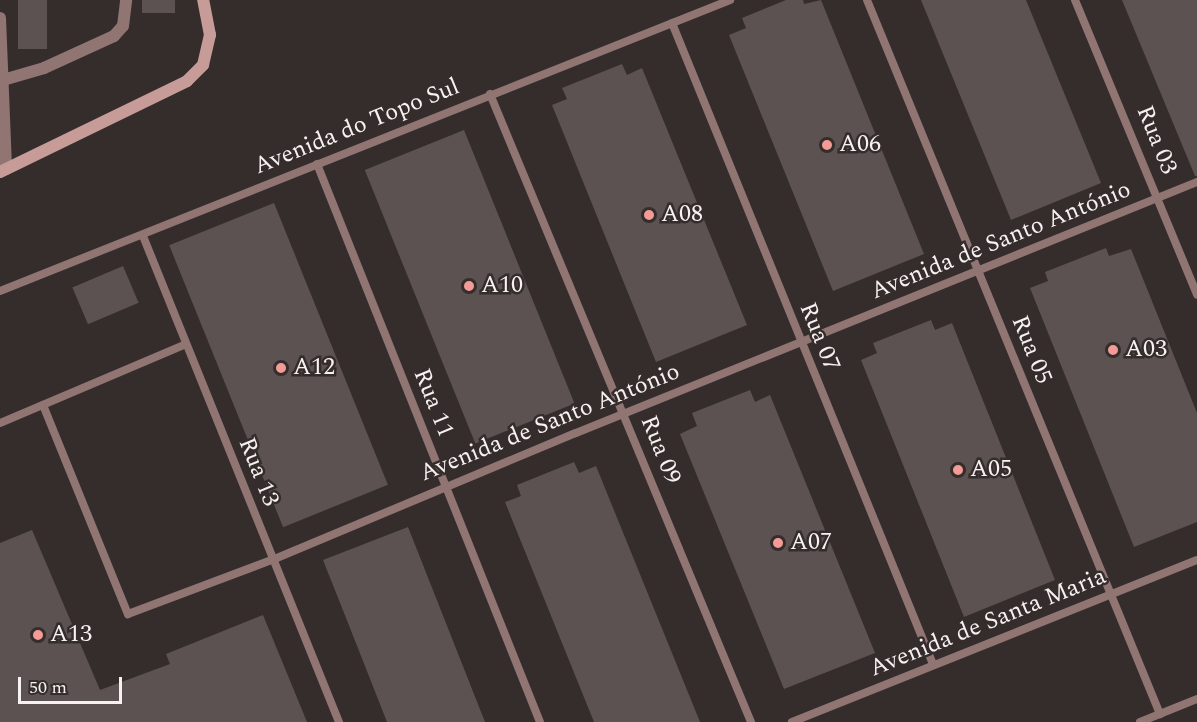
<!DOCTYPE html>
<html>
<head>
<meta charset="utf-8">
<style>
  body { margin:0 }
  #map { position:relative; width:1197px; height:722px; overflow:hidden; background:#352d2c; font-family:Spectral,serif }
  div>[style] { position:absolute }
  [style*='--x'] { left:calc(var(--x)*1px); top:calc(var(--y)*1px); width:calc(var(--w)*1px); rotate:calc(var(--a)*1deg) }
  .building>* { inset:0; background:#5b5251; transform-origin:0 0 }
  .lane>* { height:8px; margin:-4px; padding:0 4px; transform-origin:4px; border-radius:4px; background:#907573 }
  .street>* { height:12px; margin:-6px; padding:0 6px; transform-origin:6px; border-radius:6px; background:#907573 }
  .secondary>* { height:12px; margin:-6px; padding:0 6px; transform-origin:6px; border-radius:6px; background:#c79c98 }
  .dots>* { width:16px; height:16px; translate:-50% -50%; box-sizing:border-box; border:3px solid #352d2c; border-radius:50% }
  span { translate:-50% -50%; white-space:nowrap; text-align:center; line-height:1.15; -webkit-text-stroke:5px #352d2c; paint-order:stroke }
  .street-label { font-size:24px; color:#f7f2f2 }
  .poi-label { font-size:24px; color:#f7f2f2 }
  .left { translate:0 -50%; text-align:left }
  .scale { position:absolute; left:18px; top:677px; width:104px; height:27px; box-sizing:border-box; border:3px solid #f7f2f2; border-top:0; padding-left:8px; font-size:18px; line-height:21px; white-space:nowrap; color:#f7f2f2; -webkit-text-stroke:4px #352d2c; paint-order:stroke }
</style>
</head>
<body>
<div id="map">
  <div class="building">
    <div style="left:18px;top:0;width:29px;height:49px"></div>
    <div style="left:142px;top:0;width:33px;height:13px"></div>
    <div style="clip-path:polygon(786px 0,803px 0,804px 4px,821px 0,924px 254px,833px 291px,729px 35px,746px 28px,742px 18px)"></div>
    <div style="clip-path:polygon(921px 0,1026px 0,1101px 183px,1011px 220px)"></div>
    <div style="clip-path:polygon(1122px 0,1197px 0,1197px 176px,1195px 176px)"></div>
    <div style="clip-path:polygon(622px 64px,627px 75px,642px 68px,747px 325px,656px 362px,552px 105px,567px 99px,562px 88px)"></div>
    <div style="left:464px;top:130px;width:295px;height:107px;rotate:68deg"></div>
    <div style="left:274px;top:203px;width:304px;height:113px;rotate:68deg"></div>
    <div style="clip-path:polygon(1106px 248px,1109px 256px,1131px 249px,1197px 413px,1197px 522px,1134px 547px,1030px 288px,1048px 281px,1045px 272px)"></div>
    <div style="left:123px;top:266px;width:40px;height:55px;rotate:67deg"></div>
    <div style="clip-path:polygon(931px 320px,935px 330px,952px 323px,1055px 580px,964px 617px,861px 360px,877px 353px,873px 343px)"></div>
    <div style="clip-path:polygon(750px 390px,755px 402px,770px 395px,875px 653px,784px 689px,680px 434px,697px 426px,692px 413px)"></div>
    <div style="clip-path:polygon(574px 462px,579px 473px,596px 466px,700px 722px,594px 722px,505px 502px,521px 496px,517px 485px)"></div>
    <div style="clip-path:polygon(408px 527px,410px 532px,485px 722px,387px 722px,350px 628px,323px 560px)"></div>
    <div style="clip-path:polygon(32px 530px,100px 690px,170px 664px,166px 654px,263px 615px,307px 722px,0 722px,0 543px)"></div>
  </div>
  <div class="lane">
    <div style="--x:867;--y:0;--w:772;--a:67.69"></div>
    <div style="--x:1075;--y:0;--w:319;--a:67.5"></div>
    <div style="--x:672;--y:23;--w:692;--a:67.85"></div>
    <div style="--x:490;--y:94;--w:680;--a:67.43"></div>
    <div style="--x:317;--y:164;--w:601;--a:68.22"></div>
    <div style="--x:143;--y:236;--w:524;--a:68.04"></div>
    <div style="--x:0;--y:291;--w:786;--a:-21.73"></div>
    <div style="--x:43;--y:405;--w:226;--a:67.9"></div>
    <div style="--x:128;--y:614;--w:154;--a:-20.6"></div>
    <div style="--x:272;--y:560;--w:329;--a:-22.7"></div>
    <div style="--x:576;--y:433;--w:670;--a:-22.01"></div>
    <div style="--x:0;--y:423;--w:202;--a:-23"></div>
    <div style="--x:792;--y:722;--w:436;--a:-21.8"></div>
    <div style="--x:1140;--y:722;--w:61;--a:-22"></div>
  </div>
  <div class="street">
    <div style="--x:0;--y:18;--w:151;--a:87.7"></div>
    <div style="--x:3;--y:80;--w:43;--a:-16.3"></div>
    <div style="--x:44;--y:68;--w:77;--a:-24.6"></div>
    <div style="--x:114;--y:36;--w:13;--a:-48"></div>
    <div style="--x:123;--y:26;--w:26;--a:-83"></div>
  </div>
  <div class="secondary">
    <div style="--x:0;--y:172;--w:208;--a:-25.9"></div>
    <div style="--x:187;--y:81;--w:23;--a:-45"></div>
    <div style="--x:203;--y:65;--w:31;--a:-77"></div>
    <div style="--x:210;--y:35;--w:36;--a:-101"></div>
  </div>
  <div class="dots">
    <div style="left:827px;top:145px;background:#f59b97"></div>
    <div style="left:649px;top:215px;background:#f59b97"></div>
    <div style="left:469px;top:286px;background:#f59b97"></div>
    <div style="left:1113px;top:350px;background:#f59b97"></div>
    <div style="left:281px;top:368px;background:#f59b97"></div>
    <div style="left:958px;top:470px;background:#f59b97"></div>
    <div style="left:778px;top:543px;background:#f59b97"></div>
    <div style="left:38px;top:635px;background:#f59b97"></div>
  </div>
  <div class="street-label">
    <span style="left:357px;top:127px;rotate:-22deg">Avenida do Topo Sul</span>
    <span style="left:1156px;top:140px;rotate:68deg">Rua 03</span>
    <span style="left:1001px;top:241px;rotate:-22deg">Avenida de Santo António</span>
    <span style="left:819px;top:337px;rotate:68deg">Rua 07</span>
    <span style="left:1031px;top:350px;rotate:68deg">Rua 05</span>
    <span style="left:433px;top:403px;rotate:68deg">Rua 11</span>
    <span style="left:550px;top:423px;rotate:-22deg">Avenida de Santo António</span>
    <span style="left:660px;top:450px;rotate:68deg">Rua 09</span>
    <span style="left:258px;top:472px;rotate:68deg">Rua 13</span>
    <span style="left:988px;top:623px;rotate:-22deg">Avenida de Santa Maria</span>
  </div>
  <div class="poi-label">
    <span class="left" style="left:839px;top:145px">A06</span>
    <span class="left" style="left:661px;top:215px">A08</span>
    <span class="left" style="left:481px;top:286px">A10</span>
    <span class="left" style="left:1125px;top:350px">A03</span>
    <span class="left" style="left:293px;top:368px">A12</span>
    <span class="left" style="left:970px;top:470px">A05</span>
    <span class="left" style="left:790px;top:543px">A07</span>
    <span class="left" style="left:50px;top:635px">A13</span>
  </div>
  <div class="scale">50 m</div>
</div>
</body>
</html>
